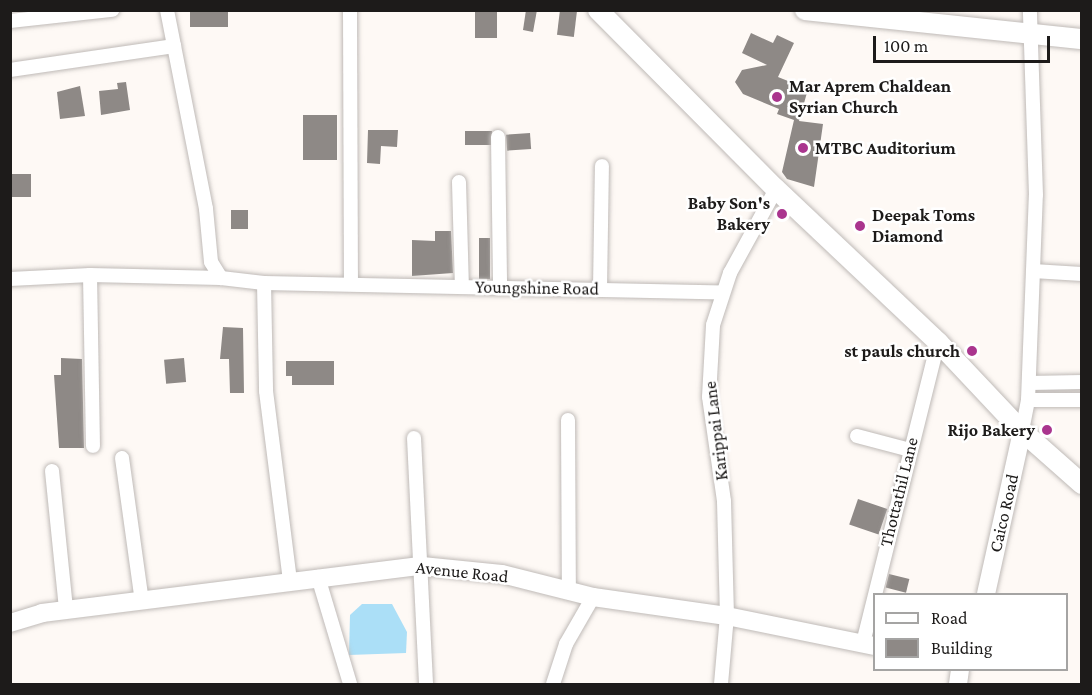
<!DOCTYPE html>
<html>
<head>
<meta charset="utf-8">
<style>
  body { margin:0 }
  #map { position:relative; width:1092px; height:695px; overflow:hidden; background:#fef9f5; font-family:"Crimson Pro",serif }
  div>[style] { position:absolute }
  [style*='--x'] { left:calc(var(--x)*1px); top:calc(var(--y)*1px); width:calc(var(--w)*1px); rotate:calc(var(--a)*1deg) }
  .water>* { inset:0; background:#abdff7 }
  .building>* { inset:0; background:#8e8986; transform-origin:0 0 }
  .roads { filter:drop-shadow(0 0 2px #bfbab7) drop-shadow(0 0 2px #bfbab7) }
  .minor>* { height:14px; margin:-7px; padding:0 7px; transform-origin:7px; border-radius:7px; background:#fff }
  .tertiary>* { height:18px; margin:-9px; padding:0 9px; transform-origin:9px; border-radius:9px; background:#fff }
  .secondary>* { height:20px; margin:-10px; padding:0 10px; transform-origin:10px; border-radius:10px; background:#fff }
  .dots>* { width:16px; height:16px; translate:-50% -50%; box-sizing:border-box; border:3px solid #fff; border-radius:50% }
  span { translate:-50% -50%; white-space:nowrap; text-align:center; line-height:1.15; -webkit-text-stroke:5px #fff; paint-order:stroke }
  .poi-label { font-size:18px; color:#1d1b1a; font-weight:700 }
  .left { translate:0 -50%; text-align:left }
  .right { translate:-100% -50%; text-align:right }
  .street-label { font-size:18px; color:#1d1b1a }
  .frame { position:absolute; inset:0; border:12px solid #1d1b1a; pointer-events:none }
  .legend { position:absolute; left:873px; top:593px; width:195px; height:78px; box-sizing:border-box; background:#fff; border:2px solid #a5a4a3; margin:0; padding:8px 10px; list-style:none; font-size:18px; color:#1d1b1a }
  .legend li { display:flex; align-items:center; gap:12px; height:30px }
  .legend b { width:30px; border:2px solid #a5a4a3 }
  .scale { position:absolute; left:873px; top:36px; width:177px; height:27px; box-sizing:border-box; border:3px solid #1d1b1a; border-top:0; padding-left:8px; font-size:18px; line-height:21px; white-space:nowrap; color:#1d1b1a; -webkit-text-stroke:4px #fff; paint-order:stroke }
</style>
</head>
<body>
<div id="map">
  <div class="water">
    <div style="clip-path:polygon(362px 604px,392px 604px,407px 632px,406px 653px,349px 655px,350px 615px)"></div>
  </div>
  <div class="building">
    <div style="left:190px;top:10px;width:38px;height:17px"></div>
    <div style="left:475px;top:10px;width:22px;height:28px"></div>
    <div style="clip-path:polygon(526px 10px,537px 10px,533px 32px,523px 30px)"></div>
    <div style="left:560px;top:10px;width:17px;height:25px;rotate:7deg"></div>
    <div style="clip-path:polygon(751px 33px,773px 43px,777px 35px,794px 43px,778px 77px,808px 89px,799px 121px,823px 124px,814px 187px,787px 179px,782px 172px,794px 120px,777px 114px,779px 109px,743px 94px,735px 82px,742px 70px,767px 65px,742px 53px)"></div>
    <div style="clip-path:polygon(126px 82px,130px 110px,101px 115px,99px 91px,118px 89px,117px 83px)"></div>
    <div style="clip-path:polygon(80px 86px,85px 116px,60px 119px,57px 92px)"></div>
    <div style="left:303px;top:115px;width:34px;height:45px"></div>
    <div style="clip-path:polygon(368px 130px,398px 130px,397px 147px,381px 146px,380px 164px,367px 163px)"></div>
    <div style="left:465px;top:131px;width:27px;height:14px"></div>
    <div style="left:530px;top:133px;width:16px;height:24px;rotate:86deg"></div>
    <div style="left:10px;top:174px;width:21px;height:23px"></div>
    <div style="left:231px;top:210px;width:17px;height:19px"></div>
    <div style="clip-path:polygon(435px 231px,451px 231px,453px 273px,412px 276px,412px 240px,435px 241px)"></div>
    <div style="left:479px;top:238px;width:11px;height:41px"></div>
    <div style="clip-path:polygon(223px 327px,243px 328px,244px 393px,230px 393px,229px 359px,220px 359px)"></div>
    <div style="clip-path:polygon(61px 358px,82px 359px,84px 448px,59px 448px,54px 375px,61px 375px)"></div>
    <div style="left:184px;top:358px;width:24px;height:20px;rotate:85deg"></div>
    <div style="clip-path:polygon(286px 361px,334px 361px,334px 385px,292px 385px,292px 376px,286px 376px)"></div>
    <div style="left:858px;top:499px;width:31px;height:27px;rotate:19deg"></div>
    <div style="left:889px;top:574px;width:21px;height:14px;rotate:14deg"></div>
  </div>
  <div class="roads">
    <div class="minor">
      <div style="--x:167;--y:10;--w:203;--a:78.9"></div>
      <div style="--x:206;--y:209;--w:53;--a:84.6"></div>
      <div style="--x:211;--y:262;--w:19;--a:58"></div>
      <div style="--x:221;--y:278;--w:43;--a:6.6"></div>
      <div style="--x:264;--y:283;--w:459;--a:1.2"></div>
      <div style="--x:350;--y:10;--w:272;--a:89.8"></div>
      <div style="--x:10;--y:21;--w:103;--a:-6.2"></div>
      <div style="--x:10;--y:70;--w:166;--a:-8.3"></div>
      <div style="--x:498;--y:137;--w:151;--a:89.2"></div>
      <div style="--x:459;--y:182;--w:105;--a:88.4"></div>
      <div style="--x:1033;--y:271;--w:49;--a:3.5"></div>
      <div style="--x:90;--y:275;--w:171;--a:89"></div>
      <div style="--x:10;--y:279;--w:80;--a:-2.9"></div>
      <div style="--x:90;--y:275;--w:131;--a:1.3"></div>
      <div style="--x:264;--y:283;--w:108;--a:88.9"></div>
      <div style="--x:266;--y:391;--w:193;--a:82.8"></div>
      <div style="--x:600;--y:289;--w:123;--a:-89.1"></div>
      <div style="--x:1029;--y:383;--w:53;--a:-1.1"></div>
      <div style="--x:1028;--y:400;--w:54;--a:0"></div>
      <div style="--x:568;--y:420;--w:172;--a:89.7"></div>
      <div style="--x:1022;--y:431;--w:32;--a:-79"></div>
      <div style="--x:1028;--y:400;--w:205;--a:-87.8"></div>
      <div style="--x:1036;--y:195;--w:185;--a:-91.9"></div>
      <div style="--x:857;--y:436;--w:55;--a:14.8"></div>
      <div style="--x:414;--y:438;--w:246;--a:87.2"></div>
      <div style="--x:122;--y:458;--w:145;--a:82.1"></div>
      <div style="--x:52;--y:471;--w:140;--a:84.2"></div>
      <div style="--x:318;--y:577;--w:112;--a:73.3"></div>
      <div style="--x:863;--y:643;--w:310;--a:-76"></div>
      <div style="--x:553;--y:684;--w:42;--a:-72"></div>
      <div style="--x:566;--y:644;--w:54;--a:-60.1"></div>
      <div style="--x:721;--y:684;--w:68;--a:-85"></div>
      <div style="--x:727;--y:616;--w:115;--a:-91.5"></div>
      <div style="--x:724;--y:501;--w:105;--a:-98.2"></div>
      <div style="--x:709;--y:397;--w:72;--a:-86.8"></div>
      <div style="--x:713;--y:325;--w:55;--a:-71.9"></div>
      <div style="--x:730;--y:273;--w:96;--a:-61.3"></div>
    </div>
    <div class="tertiary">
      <div style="--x:986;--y:594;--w:167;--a:-77.5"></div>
      <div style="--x:10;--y:623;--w:34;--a:-17"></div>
      <div style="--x:42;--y:613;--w:383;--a:-7.1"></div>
      <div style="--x:422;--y:566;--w:80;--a:5.7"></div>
      <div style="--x:502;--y:574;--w:94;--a:14.2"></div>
      <div style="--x:593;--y:597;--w:135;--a:8.1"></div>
      <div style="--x:727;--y:616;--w:150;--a:11.5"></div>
      <div style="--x:958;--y:684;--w:14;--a:-82"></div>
    </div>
    <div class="secondary">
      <div style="--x:598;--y:10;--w:252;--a:45.2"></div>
      <div style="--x:776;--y:189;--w:223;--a:43.4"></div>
      <div style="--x:938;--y:342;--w:122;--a:46.7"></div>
      <div style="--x:1022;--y:431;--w:80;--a:41.5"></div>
      <div style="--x:805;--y:10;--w:279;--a:6"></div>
    </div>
  </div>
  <div class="dots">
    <div style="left:777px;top:97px;background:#aa358e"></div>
    <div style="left:803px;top:148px;background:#aa358e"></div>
    <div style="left:782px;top:214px;background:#aa358e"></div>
    <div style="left:860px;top:226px;background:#aa358e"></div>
    <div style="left:972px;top:351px;background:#aa358e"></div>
    <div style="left:1047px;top:430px;background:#aa358e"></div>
  </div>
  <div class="poi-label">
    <span class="left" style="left:789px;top:97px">Mar Aprem Chaldean<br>Syrian Church</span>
    <span class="left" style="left:815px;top:148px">MTBC Auditorium</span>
    <span class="right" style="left:770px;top:214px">Baby Son's<br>Bakery</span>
    <span class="left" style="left:872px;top:226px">Deepak Toms<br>Diamond</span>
    <span class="right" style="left:960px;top:351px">st pauls church</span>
    <span class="right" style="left:1035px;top:430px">Rijo Bakery</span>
  </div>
  <div class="street-label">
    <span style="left:537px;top:288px;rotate:1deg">Youngshine Road</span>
    <span style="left:716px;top:431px;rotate:-97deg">Karippai Lane</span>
    <span style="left:899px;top:492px;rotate:-76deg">Thottathil Lane</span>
    <span style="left:1004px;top:513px;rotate:-77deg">Caico Road</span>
    <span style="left:462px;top:572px;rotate:6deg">Avenue Road</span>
  </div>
  <div class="frame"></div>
  <ul class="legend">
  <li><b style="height:8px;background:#fff"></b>Road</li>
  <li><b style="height:16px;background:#8e8986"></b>Building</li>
  </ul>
  <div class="scale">100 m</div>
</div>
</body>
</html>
